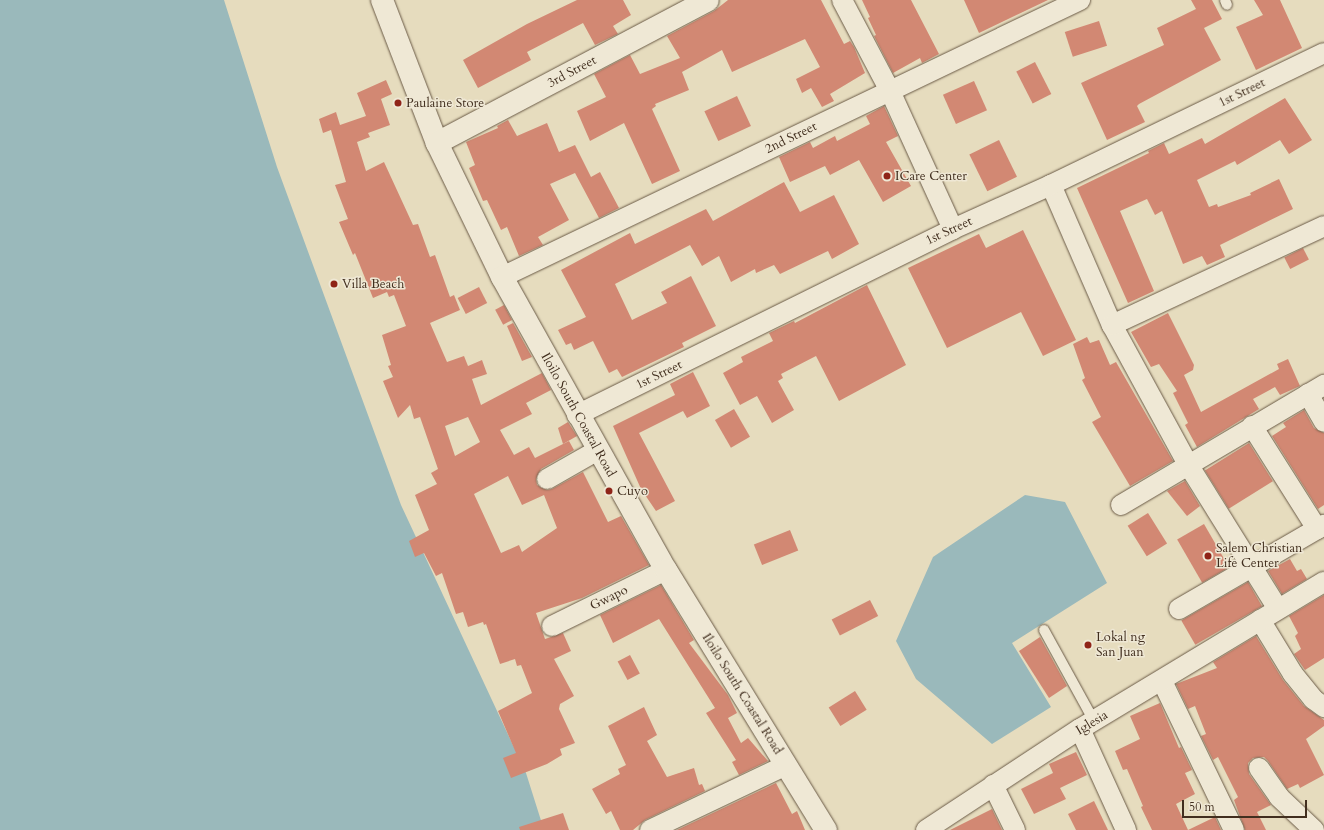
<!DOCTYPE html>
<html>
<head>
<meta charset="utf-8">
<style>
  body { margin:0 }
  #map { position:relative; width:1324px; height:830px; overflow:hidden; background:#e6dcbe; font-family:Cardo,serif }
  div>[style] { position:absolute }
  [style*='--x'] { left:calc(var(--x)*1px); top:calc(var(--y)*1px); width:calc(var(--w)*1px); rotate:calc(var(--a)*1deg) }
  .water>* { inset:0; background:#9ab9bb }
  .building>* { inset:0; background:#d28873; transform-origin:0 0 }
  .roads { filter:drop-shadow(0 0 1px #6a5a46) drop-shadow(0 0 1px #6a5a46) }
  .lane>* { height:10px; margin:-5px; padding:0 5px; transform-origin:5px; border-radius:5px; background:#efe8d5 }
  .street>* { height:20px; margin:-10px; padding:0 10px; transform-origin:10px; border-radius:10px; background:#efe8d5 }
  .secondary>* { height:22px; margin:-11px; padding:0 11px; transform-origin:11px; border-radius:11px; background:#efe8d5 }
  .dots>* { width:11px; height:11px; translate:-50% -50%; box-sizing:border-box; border:2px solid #efe8d5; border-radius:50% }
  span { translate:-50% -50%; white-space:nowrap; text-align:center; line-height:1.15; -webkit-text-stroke:3px #efe8d5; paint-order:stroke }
  .street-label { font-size:13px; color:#412e1e }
  .poi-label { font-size:13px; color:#412e1e }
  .left { translate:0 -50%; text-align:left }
  .scale { position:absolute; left:1182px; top:800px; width:125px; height:18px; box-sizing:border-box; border:2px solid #412e1e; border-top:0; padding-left:5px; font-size:12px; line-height:14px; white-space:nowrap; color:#412e1e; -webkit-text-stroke:3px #efe8d5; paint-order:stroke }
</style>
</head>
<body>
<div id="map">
  <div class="water">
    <div style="clip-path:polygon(0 0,224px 0,277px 167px,401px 505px,526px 773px,544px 830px,0 830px)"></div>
    <div style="clip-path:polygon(1025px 495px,1065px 502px,1107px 583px,1012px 643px,1051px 707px,992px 744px,916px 679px,896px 641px,933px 557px)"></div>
  </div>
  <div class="building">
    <div style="clip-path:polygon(577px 0,623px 0,631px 15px,613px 26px,618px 34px,595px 45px,583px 23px,527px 52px,531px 60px,478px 88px,463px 60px,527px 24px)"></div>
    <div style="clip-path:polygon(728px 0,821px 0,844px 44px,850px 41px,854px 47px,865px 73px,830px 94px,834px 101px,822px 107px,811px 88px,802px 93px,796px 79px,820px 67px,805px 39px,732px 72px,722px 50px,682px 72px,689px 90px,655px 104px,656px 106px,652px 109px,680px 171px,652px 184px,624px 123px,590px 141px,577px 111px,606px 97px,594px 74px,630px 55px,640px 74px,680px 58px,667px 36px,714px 11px)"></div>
    <div style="clip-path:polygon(862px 0,911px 0,939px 54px,922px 63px,920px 58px,893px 73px,874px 36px,876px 35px,868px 18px,870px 17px)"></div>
    <div style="clip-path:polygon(964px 0,1048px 0,979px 33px)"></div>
    <div style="clip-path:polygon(1191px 0,1212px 0,1222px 19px,1204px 28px,1221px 60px,1139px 104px,1137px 106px,1145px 122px,1107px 140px,1081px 83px,1164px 45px,1157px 28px,1196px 9px)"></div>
    <div style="clip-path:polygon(1254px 0,1280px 0,1302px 48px,1256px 70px,1236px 27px,1263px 15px)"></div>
    <div style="left:1099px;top:21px;width:26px;height:36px;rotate:72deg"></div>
    <div style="left:1035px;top:62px;width:36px;height:21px;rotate:63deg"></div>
    <div style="clip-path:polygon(evenodd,386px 80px,392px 94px,381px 99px,390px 125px,368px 133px,370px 137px,357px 142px,366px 171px,384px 162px,413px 225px,418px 224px,430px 257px,435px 255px,450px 297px,454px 295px,460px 310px,430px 323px,447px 362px,464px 356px,468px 366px,482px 360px,487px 374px,472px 379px,481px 405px,542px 373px,551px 390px,526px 403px,532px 414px,500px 430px,514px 455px,529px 447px,535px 458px,569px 441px,574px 450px,541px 469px,536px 479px,537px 485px,547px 490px,552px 489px,583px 472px,608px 522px,621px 516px,649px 565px,582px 598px,536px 613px,545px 639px,563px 633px,571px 651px,554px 659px,574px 696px,560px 704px,559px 709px,575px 743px,560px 749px,562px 755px,547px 764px,511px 778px,503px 758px,516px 753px,498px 711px,532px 693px,521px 665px,517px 666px,515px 659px,500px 664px,486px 624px,484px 625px,483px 622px,468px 627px,463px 612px,456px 614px,442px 573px,436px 576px,424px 553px,415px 557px,409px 541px,429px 530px,415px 495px,437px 484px,431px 473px,438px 469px,420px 417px,414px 419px,410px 405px,398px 418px,383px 381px,393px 377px,388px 366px,391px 365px,382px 335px,406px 326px,394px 295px,389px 297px,387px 292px,373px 298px,355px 253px,353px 255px,339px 222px,348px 219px,335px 185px,346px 182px,331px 130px,323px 133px,319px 119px,336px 112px,340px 125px,366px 116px,357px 93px,386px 80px,468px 417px,480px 442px,455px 456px,445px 426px,468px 417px,386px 80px,508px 476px,522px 505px,544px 495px,557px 528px,522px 552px,519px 545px,501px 553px,474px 494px,508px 476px)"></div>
    <div style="left:974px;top:81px;width:32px;height:34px;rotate:66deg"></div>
    <div style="left:737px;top:96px;width:33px;height:36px;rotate:65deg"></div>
    <div style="clip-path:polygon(1285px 98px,1312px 140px,1289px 154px,1280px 140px,1237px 165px,1235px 161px,1197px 180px,1209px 207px,1217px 204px,1218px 207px,1251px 195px,1250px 193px,1279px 179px,1293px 209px,1220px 245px,1225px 257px,1207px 265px,1202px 256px,1183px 264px,1162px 211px,1155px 215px,1147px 199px,1120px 211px,1154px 291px,1128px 303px,1077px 188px,1149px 153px,1148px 151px,1164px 143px,1169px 154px,1202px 138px,1205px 144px)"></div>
    <div style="clip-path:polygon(884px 106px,898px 136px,886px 142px,911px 186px,883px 202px,859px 160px,830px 175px,825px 166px,790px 182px,779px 157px,810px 142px,813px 148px,835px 136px,837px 141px,870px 124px,866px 116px)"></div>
    <div style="clip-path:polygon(508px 120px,517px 136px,547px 123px,559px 152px,575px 145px,591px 177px,600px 172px,619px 208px,599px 218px,575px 173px,550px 184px,569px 220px,538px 237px,543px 245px,519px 256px,507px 227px,501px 230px,487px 200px,483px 201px,469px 168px,475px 165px,466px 142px,498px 128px,497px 126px)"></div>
    <div style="left:999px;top:140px;width:41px;height:33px;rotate:64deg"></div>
    <div style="clip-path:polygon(784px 182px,800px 212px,834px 195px,859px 244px,832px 259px,828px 251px,780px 274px,774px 265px,756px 273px,755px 269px,731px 282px,719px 256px,702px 266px,690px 245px,615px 284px,632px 320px,667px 303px,661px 292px,691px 276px,716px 326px,682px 343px,684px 347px,622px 377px,617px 369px,609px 373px,593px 341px,574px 350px,571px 343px,566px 345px,558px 330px,586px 317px,561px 270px,630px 233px,635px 244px,706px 209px,713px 221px)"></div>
    <div style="clip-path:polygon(1023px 230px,1076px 340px,1043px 356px,1021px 312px,947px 348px,908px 268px,979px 234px,986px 248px)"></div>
    <div style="left:1303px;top:248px;width:13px;height:21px;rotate:63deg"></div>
    <div style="clip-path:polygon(867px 285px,906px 365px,839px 401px,816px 356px,781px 374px,783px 378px,778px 381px,794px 410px,772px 423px,757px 396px,740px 405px,723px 373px,743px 362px,741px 357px,773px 341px,769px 333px,794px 321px,795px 323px)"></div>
    <div style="left:479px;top:287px;width:18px;height:24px;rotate:63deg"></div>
    <div style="left:504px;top:305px;width:17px;height:10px;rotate:62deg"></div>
    <div style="clip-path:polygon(1168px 313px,1194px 365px,1193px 370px,1184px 375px,1201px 412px,1279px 369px,1277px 364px,1288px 359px,1300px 386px,1280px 395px,1275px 387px,1253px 399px,1259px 409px,1197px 447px,1185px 425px,1188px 423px,1173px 393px,1177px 391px,1159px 364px,1151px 367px,1131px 332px)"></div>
    <div style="clip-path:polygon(513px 323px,532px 357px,522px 361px,507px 326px)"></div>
    <div style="clip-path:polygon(1087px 337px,1090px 343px,1099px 340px,1110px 365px,1116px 362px,1173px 461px,1130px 486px,1092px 422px,1101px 417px,1082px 380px,1085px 378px,1073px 344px)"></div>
    <div style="clip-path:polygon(693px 372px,710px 406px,687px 418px,683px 411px,639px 433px,675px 501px,656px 511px,641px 489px,613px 426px,675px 395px,670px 384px)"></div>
    <div style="left:734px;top:409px;width:32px;height:22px;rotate:60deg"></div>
    <div style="clip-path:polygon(1304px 410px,1314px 428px,1324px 433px,1324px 505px,1318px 509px,1272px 436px,1286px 427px,1283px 423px)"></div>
    <div style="clip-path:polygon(568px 422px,577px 436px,563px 444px,558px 428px)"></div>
    <div style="left:1249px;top:443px;width:45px;height:52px;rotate:58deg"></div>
    <div style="clip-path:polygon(1185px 481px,1200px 506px,1187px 516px,1167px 491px)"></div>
    <div style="left:1148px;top:513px;width:36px;height:24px;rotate:58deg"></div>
    <div style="left:1204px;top:524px;width:50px;height:31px;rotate:60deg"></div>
    <div style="left:790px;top:530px;width:22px;height:39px;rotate:68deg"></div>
    <div style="clip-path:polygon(1290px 559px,1297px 571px,1301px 569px,1307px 579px,1282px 594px,1268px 571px)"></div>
    <div style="left:1248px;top:582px;width:28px;height:77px;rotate:60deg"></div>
    <div style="clip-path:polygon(661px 585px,694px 640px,689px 643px,728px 695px,737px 713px,728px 718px,741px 743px,748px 738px,768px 761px,739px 775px,732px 762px,736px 760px,706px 713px,715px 708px,659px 619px,613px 643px,600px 615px)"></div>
    <div style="clip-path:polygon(1324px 595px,1324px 658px,1305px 670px,1294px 654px,1301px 649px,1295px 636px,1298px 633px,1289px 616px)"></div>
    <div style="left:870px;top:600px;width:18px;height:43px;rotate:63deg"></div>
    <div style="clip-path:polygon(1256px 636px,1283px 680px,1304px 706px,1324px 720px,1324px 726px,1306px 739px,1324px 775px,1300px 788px,1298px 784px,1287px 789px,1268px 761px,1264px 757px,1253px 758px,1248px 763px,1249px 774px,1271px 805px,1257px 812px,1266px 830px,1245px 830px,1234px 800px,1238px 797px,1218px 757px,1213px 760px,1201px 736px,1206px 734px,1195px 706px,1188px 709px,1176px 684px,1217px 668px,1213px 662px)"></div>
    <div style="clip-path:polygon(1040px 637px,1067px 686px,1049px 698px,1019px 651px)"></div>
    <div style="left:630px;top:655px;width:21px;height:14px;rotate:62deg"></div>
    <div style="left:855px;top:691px;width:22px;height:31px;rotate:58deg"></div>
    <div style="clip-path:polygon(1160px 703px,1179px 748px,1181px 747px,1192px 770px,1185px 773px,1195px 794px,1176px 804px,1188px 830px,1215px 817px,1221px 830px,1152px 830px,1141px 807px,1143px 806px,1127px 769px,1123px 770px,1115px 751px,1140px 739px,1130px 716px)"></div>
    <div style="clip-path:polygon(644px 707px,657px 735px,647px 741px,667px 777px,694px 768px,699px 785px,702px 784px,705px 791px,645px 820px,633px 830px,620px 830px,611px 811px,606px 814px,592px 789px,620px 774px,618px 769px,626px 765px,608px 726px)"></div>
    <div style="clip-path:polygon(1076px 752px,1087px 775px,1060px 788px,1066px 799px,1034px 814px,1021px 789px,1053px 773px,1049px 764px)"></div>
    <div style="clip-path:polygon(776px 783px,792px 814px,797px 811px,805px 830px,677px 830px)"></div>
    <div style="clip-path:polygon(1094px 801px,1108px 830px,1076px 830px,1068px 814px)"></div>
    <div style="clip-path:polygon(992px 809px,1002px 830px,950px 830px)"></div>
    <div style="clip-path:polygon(563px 813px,569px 830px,520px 830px,519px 827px)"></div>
  </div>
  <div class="roads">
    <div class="lane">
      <div style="--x:1225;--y:0;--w:5;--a:68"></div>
      <div style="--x:1044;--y:630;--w:104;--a:61.2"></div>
    </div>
    <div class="street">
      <div style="--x:842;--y:0;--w:103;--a:62.2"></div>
      <div style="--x:890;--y:91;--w:152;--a:65.5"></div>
      <div style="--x:1051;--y:185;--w:153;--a:66.5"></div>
      <div style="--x:1112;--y:325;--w:161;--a:61.4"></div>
      <div style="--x:1189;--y:466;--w:168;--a:58.1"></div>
      <div style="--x:502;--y:277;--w:641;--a:-25.61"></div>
      <div style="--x:1112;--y:325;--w:234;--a:-25"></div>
      <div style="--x:1308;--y:394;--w:32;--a:60"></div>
      <div style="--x:577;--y:415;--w:419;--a:-26.3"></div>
      <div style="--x:953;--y:229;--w:107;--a:-24.2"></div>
      <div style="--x:1051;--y:185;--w:303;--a:-25.8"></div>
      <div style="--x:1252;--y:426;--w:122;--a:57.7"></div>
      <div style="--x:547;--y:479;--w:59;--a:-29.6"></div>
      <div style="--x:1121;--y:505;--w:236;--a:-30.6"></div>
      <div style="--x:1179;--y:609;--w:168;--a:-30.1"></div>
      <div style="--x:1260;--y:620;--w:63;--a:58.6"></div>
      <div style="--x:1293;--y:674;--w:32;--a:51"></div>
      <div style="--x:1313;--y:699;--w:14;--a:36"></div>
      <div style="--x:552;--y:626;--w:127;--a:-26.2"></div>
      <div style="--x:1162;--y:681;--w:165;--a:64.2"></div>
      <div style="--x:1080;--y:729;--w:111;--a:65.5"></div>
      <div style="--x:1259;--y:768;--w:35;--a:55"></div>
      <div style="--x:1279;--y:797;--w:48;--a:43.3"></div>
      <div style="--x:993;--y:785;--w:50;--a:63.9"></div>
      <div style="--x:650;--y:830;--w:151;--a:-25.5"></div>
      <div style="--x:926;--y:830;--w:184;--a:-33.3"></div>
      <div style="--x:1080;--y:729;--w:285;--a:-31.1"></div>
    </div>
    <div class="secondary">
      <div style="--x:382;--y:0;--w:153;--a:69"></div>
      <div style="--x:437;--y:143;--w:149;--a:64.1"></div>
      <div style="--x:502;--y:277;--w:336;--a:60.8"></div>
      <div style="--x:666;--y:570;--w:305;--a:58.4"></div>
      <div style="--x:437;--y:143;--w:306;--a:-27.8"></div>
    </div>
  </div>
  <div class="dots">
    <div style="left:398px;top:103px;background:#8f2418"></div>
    <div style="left:887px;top:176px;background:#8f2418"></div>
    <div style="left:334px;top:284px;background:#8f2418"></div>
    <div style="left:609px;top:491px;background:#8f2418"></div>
    <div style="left:1208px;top:556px;background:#8f2418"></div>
    <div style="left:1088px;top:645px;background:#8f2418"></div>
  </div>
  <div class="street-label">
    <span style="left:572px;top:72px;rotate:-28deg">3rd Street</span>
    <span style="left:1242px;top:93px;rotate:-26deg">1st Street</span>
    <span style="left:791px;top:138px;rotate:-26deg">2nd Street</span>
    <span style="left:949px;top:231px;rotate:-25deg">1st Street</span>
    <span style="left:659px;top:375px;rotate:-26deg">1st Street</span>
    <span style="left:578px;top:415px;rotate:61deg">Iloilo South Coastal Road</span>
    <span style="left:609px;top:598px;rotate:-26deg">Gwapo</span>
    <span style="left:742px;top:694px;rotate:58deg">Iloilo South Coastal Road</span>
    <span style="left:1092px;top:723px;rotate:-31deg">Iglesia</span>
  </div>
  <div class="poi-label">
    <span class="left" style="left:406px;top:103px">Paulaine Store</span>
    <span class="left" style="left:895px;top:176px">ICare Center</span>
    <span class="left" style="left:342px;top:284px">Villa Beach</span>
    <span class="left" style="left:617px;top:491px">Cuyo</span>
    <span class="left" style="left:1216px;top:556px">Salem Christian<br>Life Center</span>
    <span class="left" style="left:1096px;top:645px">Lokal ng<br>San Juan</span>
  </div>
  <div class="scale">50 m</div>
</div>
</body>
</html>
